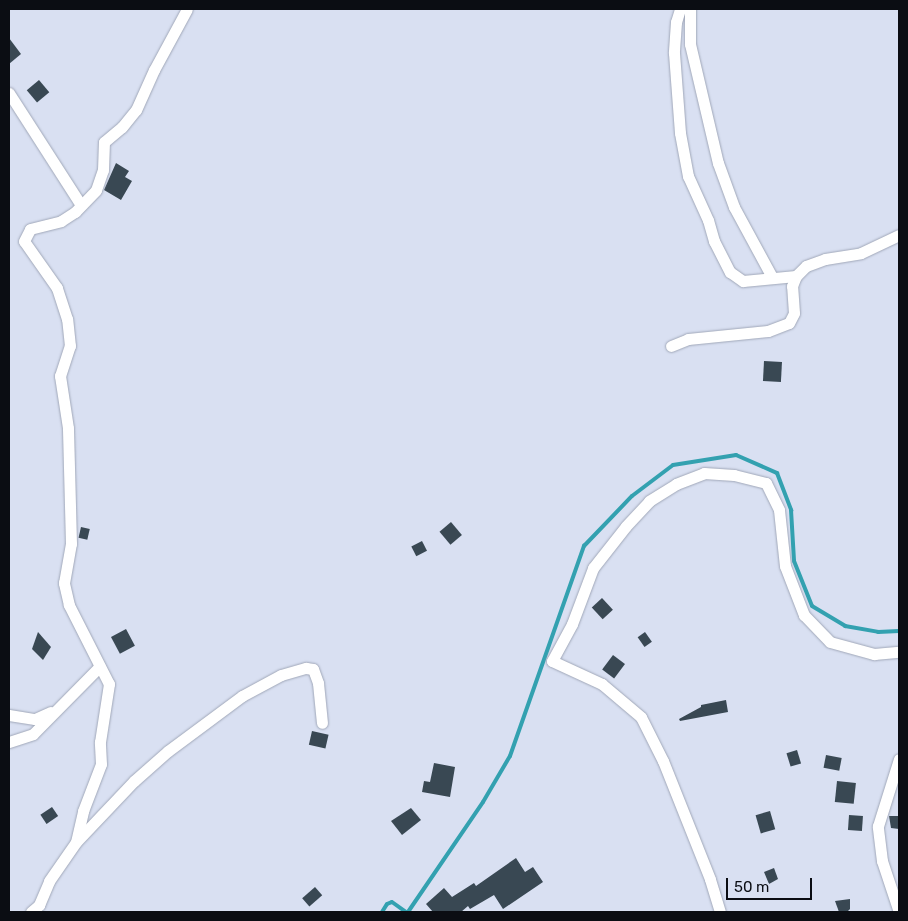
<!DOCTYPE html>
<html>
<head>
<meta charset="utf-8">
<style>
  body { margin:0 }
  #map { position:relative; width:908px; height:921px; overflow:hidden; background:#d9e0f2; font-family:Rubik,sans-serif }
  div>[style] { position:absolute }
  [style*='--x'] { left:calc(var(--x)*1px); top:calc(var(--y)*1px); width:calc(var(--w)*1px); rotate:calc(var(--a)*1deg) }
  .stream>* { height:4px; margin:-2px; padding:0 2px; transform-origin:2px; border-radius:2px; background:#33a1b0 }
  .building>* { inset:0; background:#394853; transform-origin:0 0 }
  .roads { filter:drop-shadow(0 0 1px #a0a7b8) drop-shadow(0 0 1px #a0a7b8) }
  .minor>* { height:11px; margin:-5.5px; padding:0 5.5px; transform-origin:5.5px; border-radius:5.5px; background:#fff }
  span { translate:-50% -50%; white-space:nowrap; text-align:center; line-height:1.15; -webkit-text-stroke:5px #d9e0f2; paint-order:stroke }
  .frame { position:absolute; inset:0; border:10px solid #0b0d13; pointer-events:none }
  .scale { position:absolute; left:726px; top:878px; width:86px; height:22px; box-sizing:border-box; border:2px solid #0b0d13; border-top:0; padding-left:6px; font-size:15px; line-height:18px; white-space:nowrap; color:#0b0d13; -webkit-text-stroke:4px #d9e0f2; paint-order:stroke }
</style>
</head>
<body>
<div id="map">
  <div class="stream">
    <div style="--x:382;--y:912;--w:9;--a:-58"></div>
    <div style="--x:387;--y:904;--w:5;--a:-22"></div>
    <div style="--x:392;--y:902;--w:17;--a:36"></div>
    <div style="--x:408;--y:912;--w:133;--a:-55.7"></div>
    <div style="--x:483;--y:802;--w:53;--a:-59.6"></div>
    <div style="--x:510;--y:756;--w:223;--a:-70.6"></div>
    <div style="--x:584;--y:546;--w:69;--a:-46.2"></div>
    <div style="--x:632;--y:496;--w:51;--a:-37.1"></div>
    <div style="--x:673;--y:465;--w:64;--a:-9"></div>
    <div style="--x:736;--y:455;--w:45;--a:23.7"></div>
    <div style="--x:777;--y:473;--w:40;--a:69"></div>
    <div style="--x:791;--y:510;--w:51;--a:86.6"></div>
    <div style="--x:794;--y:561;--w:48;--a:68.2"></div>
    <div style="--x:812;--y:606;--w:39;--a:31"></div>
    <div style="--x:845;--y:626;--w:34;--a:10"></div>
    <div style="--x:878;--y:632;--w:21;--a:-3"></div>
  </div>
  <div class="building">
    <div style="clip-path:polygon(9px 38px,21px 54px,9px 64px)"></div>
    <div style="left:39px;top:80px;width:16px;height:16px;rotate:50deg"></div>
    <div style="clip-path:polygon(116px 163px,129px 171px,125px 177px,132px 181px,121px 200px,104px 190px)"></div>
    <div style="left:764px;top:361px;width:18px;height:20px;rotate:3deg"></div>
    <div style="left:451px;top:522px;width:17px;height:15px;rotate:50deg"></div>
    <div style="left:81px;top:527px;width:9px;height:11px;rotate:13deg"></div>
    <div style="left:422px;top:541px;width:11px;height:12px;rotate:63deg"></div>
    <div style="left:602px;top:598px;width:16px;height:14px;rotate:47deg"></div>
    <div style="left:126px;top:629px;width:19px;height:17px;rotate:62deg"></div>
    <div style="clip-path:polygon(38px 632px,51px 647px,43px 660px,32px 649px)"></div>
    <div style="left:645px;top:632px;width:12px;height:9px;rotate:55deg"></div>
    <div style="left:613px;top:655px;width:15px;height:18px;rotate:37deg"></div>
    <div style="clip-path:polygon(726px 700px,728px 712px,680px 721px,679px 719px,701px 707px,701px 705px)"></div>
    <div style="left:312px;top:731px;width:17px;height:14px;rotate:13deg"></div>
    <div style="left:797px;top:750px;width:14px;height:11px;rotate:73deg"></div>
    <div style="left:826px;top:755px;width:16px;height:13px;rotate:11deg"></div>
    <div style="clip-path:polygon(434px 763px,455px 767px,450px 797px,422px 792px,424px 781px,430px 782px)"></div>
    <div style="left:837px;top:781px;width:19px;height:21px;rotate:6deg"></div>
    <div style="left:52px;top:807px;width:11px;height:14px;rotate:56deg"></div>
    <div style="clip-path:polygon(411px 808px,421px 820px,402px 835px,391px 821px)"></div>
    <div style="left:770px;top:811px;width:19px;height:15px;rotate:74deg"></div>
    <div style="left:849px;top:815px;width:14px;height:15px;rotate:4deg"></div>
    <div style="clip-path:polygon(889px 816px,899px 816px,899px 829px,891px 828px)"></div>
    <div style="clip-path:polygon(516px 858px,525px 872px,533px 867px,543px 882px,503px 909px,494px 895px,470px 909px,468px 906px,461px 912px,433px 912px,426px 904px,444px 888px,452px 897px,474px 883px,476px 886px)"></div>
    <div style="clip-path:polygon(774px 868px,778px 879px,769px 884px,764px 872px)"></div>
    <div style="left:315px;top:887px;width:11px;height:17px;rotate:49deg"></div>
    <div style="clip-path:polygon(850px 899px,850px 909px,847px 912px,839px 912px,835px 901px)"></div>
  </div>
  <div class="roads">
    <div class="minor">
      <div style="--x:680;--y:9;--w:14;--a:107"></div>
      <div style="--x:676;--y:22;--w:31;--a:94"></div>
      <div style="--x:674;--y:53;--w:80;--a:85.7"></div>
      <div style="--x:680;--y:133;--w:44;--a:79.5"></div>
      <div style="--x:688;--y:176;--w:48;--a:65.6"></div>
      <div style="--x:708;--y:220;--w:22;--a:74"></div>
      <div style="--x:714;--y:241;--w:35;--a:63"></div>
      <div style="--x:730;--y:272;--w:16;--a:35"></div>
      <div style="--x:743;--y:281;--w:53;--a:-5.4"></div>
      <div style="--x:690;--y:9;--w:35;--a:90"></div>
      <div style="--x:690;--y:44;--w:122;--a:76.8"></div>
      <div style="--x:718;--y:163;--w:47;--a:70"></div>
      <div style="--x:734;--y:207;--w:80;--a:61.5"></div>
      <div style="--x:9;--y:93;--w:133;--a:57.3"></div>
      <div style="--x:671;--y:346;--w:18;--a:-22"></div>
      <div style="--x:688;--y:339;--w:80;--a:-5.7"></div>
      <div style="--x:768;--y:331;--w:22;--a:-21"></div>
      <div style="--x:789;--y:323;--w:11;--a:-63"></div>
      <div style="--x:794;--y:313;--w:27;--a:-94"></div>
      <div style="--x:792;--y:286;--w:11;--a:-68"></div>
      <div style="--x:796;--y:276;--w:14;--a:-45"></div>
      <div style="--x:806;--y:266;--w:20;--a:-20"></div>
      <div style="--x:825;--y:259;--w:36;--a:-9"></div>
      <div style="--x:861;--y:253;--w:42;--a:-25.3"></div>
      <div style="--x:9;--y:715;--w:26;--a:9"></div>
      <div style="--x:35;--y:719;--w:17;--a:-24"></div>
      <div style="--x:9;--y:742;--w:25;--a:-18"></div>
      <div style="--x:33;--y:734;--w:95;--a:-45.4"></div>
      <div style="--x:77;--y:841;--w:83;--a:-46.5"></div>
      <div style="--x:134;--y:781;--w:45;--a:-41.4"></div>
      <div style="--x:168;--y:751;--w:92;--a:-36.6"></div>
      <div style="--x:242;--y:696;--w:44;--a:-28.3"></div>
      <div style="--x:281;--y:675;--w:26;--a:-16"></div>
      <div style="--x:306;--y:668;--w:7;--a:8"></div>
      <div style="--x:313;--y:669;--w:15;--a:70"></div>
      <div style="--x:318;--y:683;--w:40;--a:84.3"></div>
      <div style="--x:31;--y:912;--w:11;--a:-41"></div>
      <div style="--x:39;--y:905;--w:26;--a:-67"></div>
      <div style="--x:49;--y:881;--w:47;--a:-55.3"></div>
      <div style="--x:76;--y:842;--w:32;--a:-77"></div>
      <div style="--x:83;--y:811;--w:50;--a:-69"></div>
      <div style="--x:101;--y:764;--w:22;--a:-93"></div>
      <div style="--x:100;--y:742;--w:59;--a:-81.2"></div>
      <div style="--x:109;--y:684;--w:89;--a:-116.9"></div>
      <div style="--x:69;--y:605;--w:23;--a:-103"></div>
      <div style="--x:64;--y:583;--w:40;--a:-80"></div>
      <div style="--x:71;--y:544;--w:116;--a:-91.5"></div>
      <div style="--x:68;--y:428;--w:53;--a:-98.7"></div>
      <div style="--x:60;--y:376;--w:32;--a:-72"></div>
      <div style="--x:70;--y:346;--w:27;--a:-96"></div>
      <div style="--x:67;--y:319;--w:33;--a:-108"></div>
      <div style="--x:57;--y:288;--w:57;--a:-125.1"></div>
      <div style="--x:24;--y:241;--w:13;--a:-63"></div>
      <div style="--x:30;--y:229;--w:32;--a:-14"></div>
      <div style="--x:61;--y:221;--w:17;--a:-33"></div>
      <div style="--x:75;--y:212;--w:30;--a:-46"></div>
      <div style="--x:96;--y:190;--w:21;--a:-71"></div>
      <div style="--x:103;--y:170;--w:28;--a:-88"></div>
      <div style="--x:104;--y:142;--w:23;--a:-40"></div>
      <div style="--x:122;--y:127;--w:22;--a:-51"></div>
      <div style="--x:136;--y:110;--w:44;--a:-65.8"></div>
      <div style="--x:154;--y:70;--w:69;--a:-61.6"></div>
      <div style="--x:720;--y:912;--w:34;--a:-107"></div>
      <div style="--x:710;--y:879;--w:127;--a:-111.7"></div>
      <div style="--x:663;--y:761;--w:49;--a:-116.6"></div>
      <div style="--x:641;--y:717;--w:51;--a:-139.8"></div>
      <div style="--x:602;--y:684;--w:55;--a:-155.3"></div>
      <div style="--x:552;--y:661;--w:42;--a:-61.6"></div>
      <div style="--x:572;--y:624;--w:60;--a:-69.4"></div>
      <div style="--x:593;--y:568;--w:53;--a:-51.8"></div>
      <div style="--x:626;--y:526;--w:34;--a:-47"></div>
      <div style="--x:649;--y:501;--w:32;--a:-32"></div>
      <div style="--x:676;--y:484;--w:30;--a:-21"></div>
      <div style="--x:704;--y:473;--w:30;--a:4"></div>
      <div style="--x:734;--y:475;--w:33;--a:14"></div>
      <div style="--x:766;--y:483;--w:30;--a:64"></div>
      <div style="--x:779;--y:510;--w:56;--a:83.9"></div>
      <div style="--x:785;--y:566;--w:53;--a:68.8"></div>
      <div style="--x:804;--y:615;--w:37;--a:46"></div>
      <div style="--x:830;--y:642;--w:46;--a:15.3"></div>
      <div style="--x:874;--y:654;--w:25;--a:-5"></div>
      <div style="--x:899;--y:912;--w:54;--a:-108.4"></div>
      <div style="--x:882;--y:861;--w:35;--a:-97"></div>
      <div style="--x:878;--y:826;--w:70;--a:-72.6"></div>
    </div>
  </div>
  <div class="frame"></div>
  <div class="scale">50 m</div>
</div>
</body>
</html>
